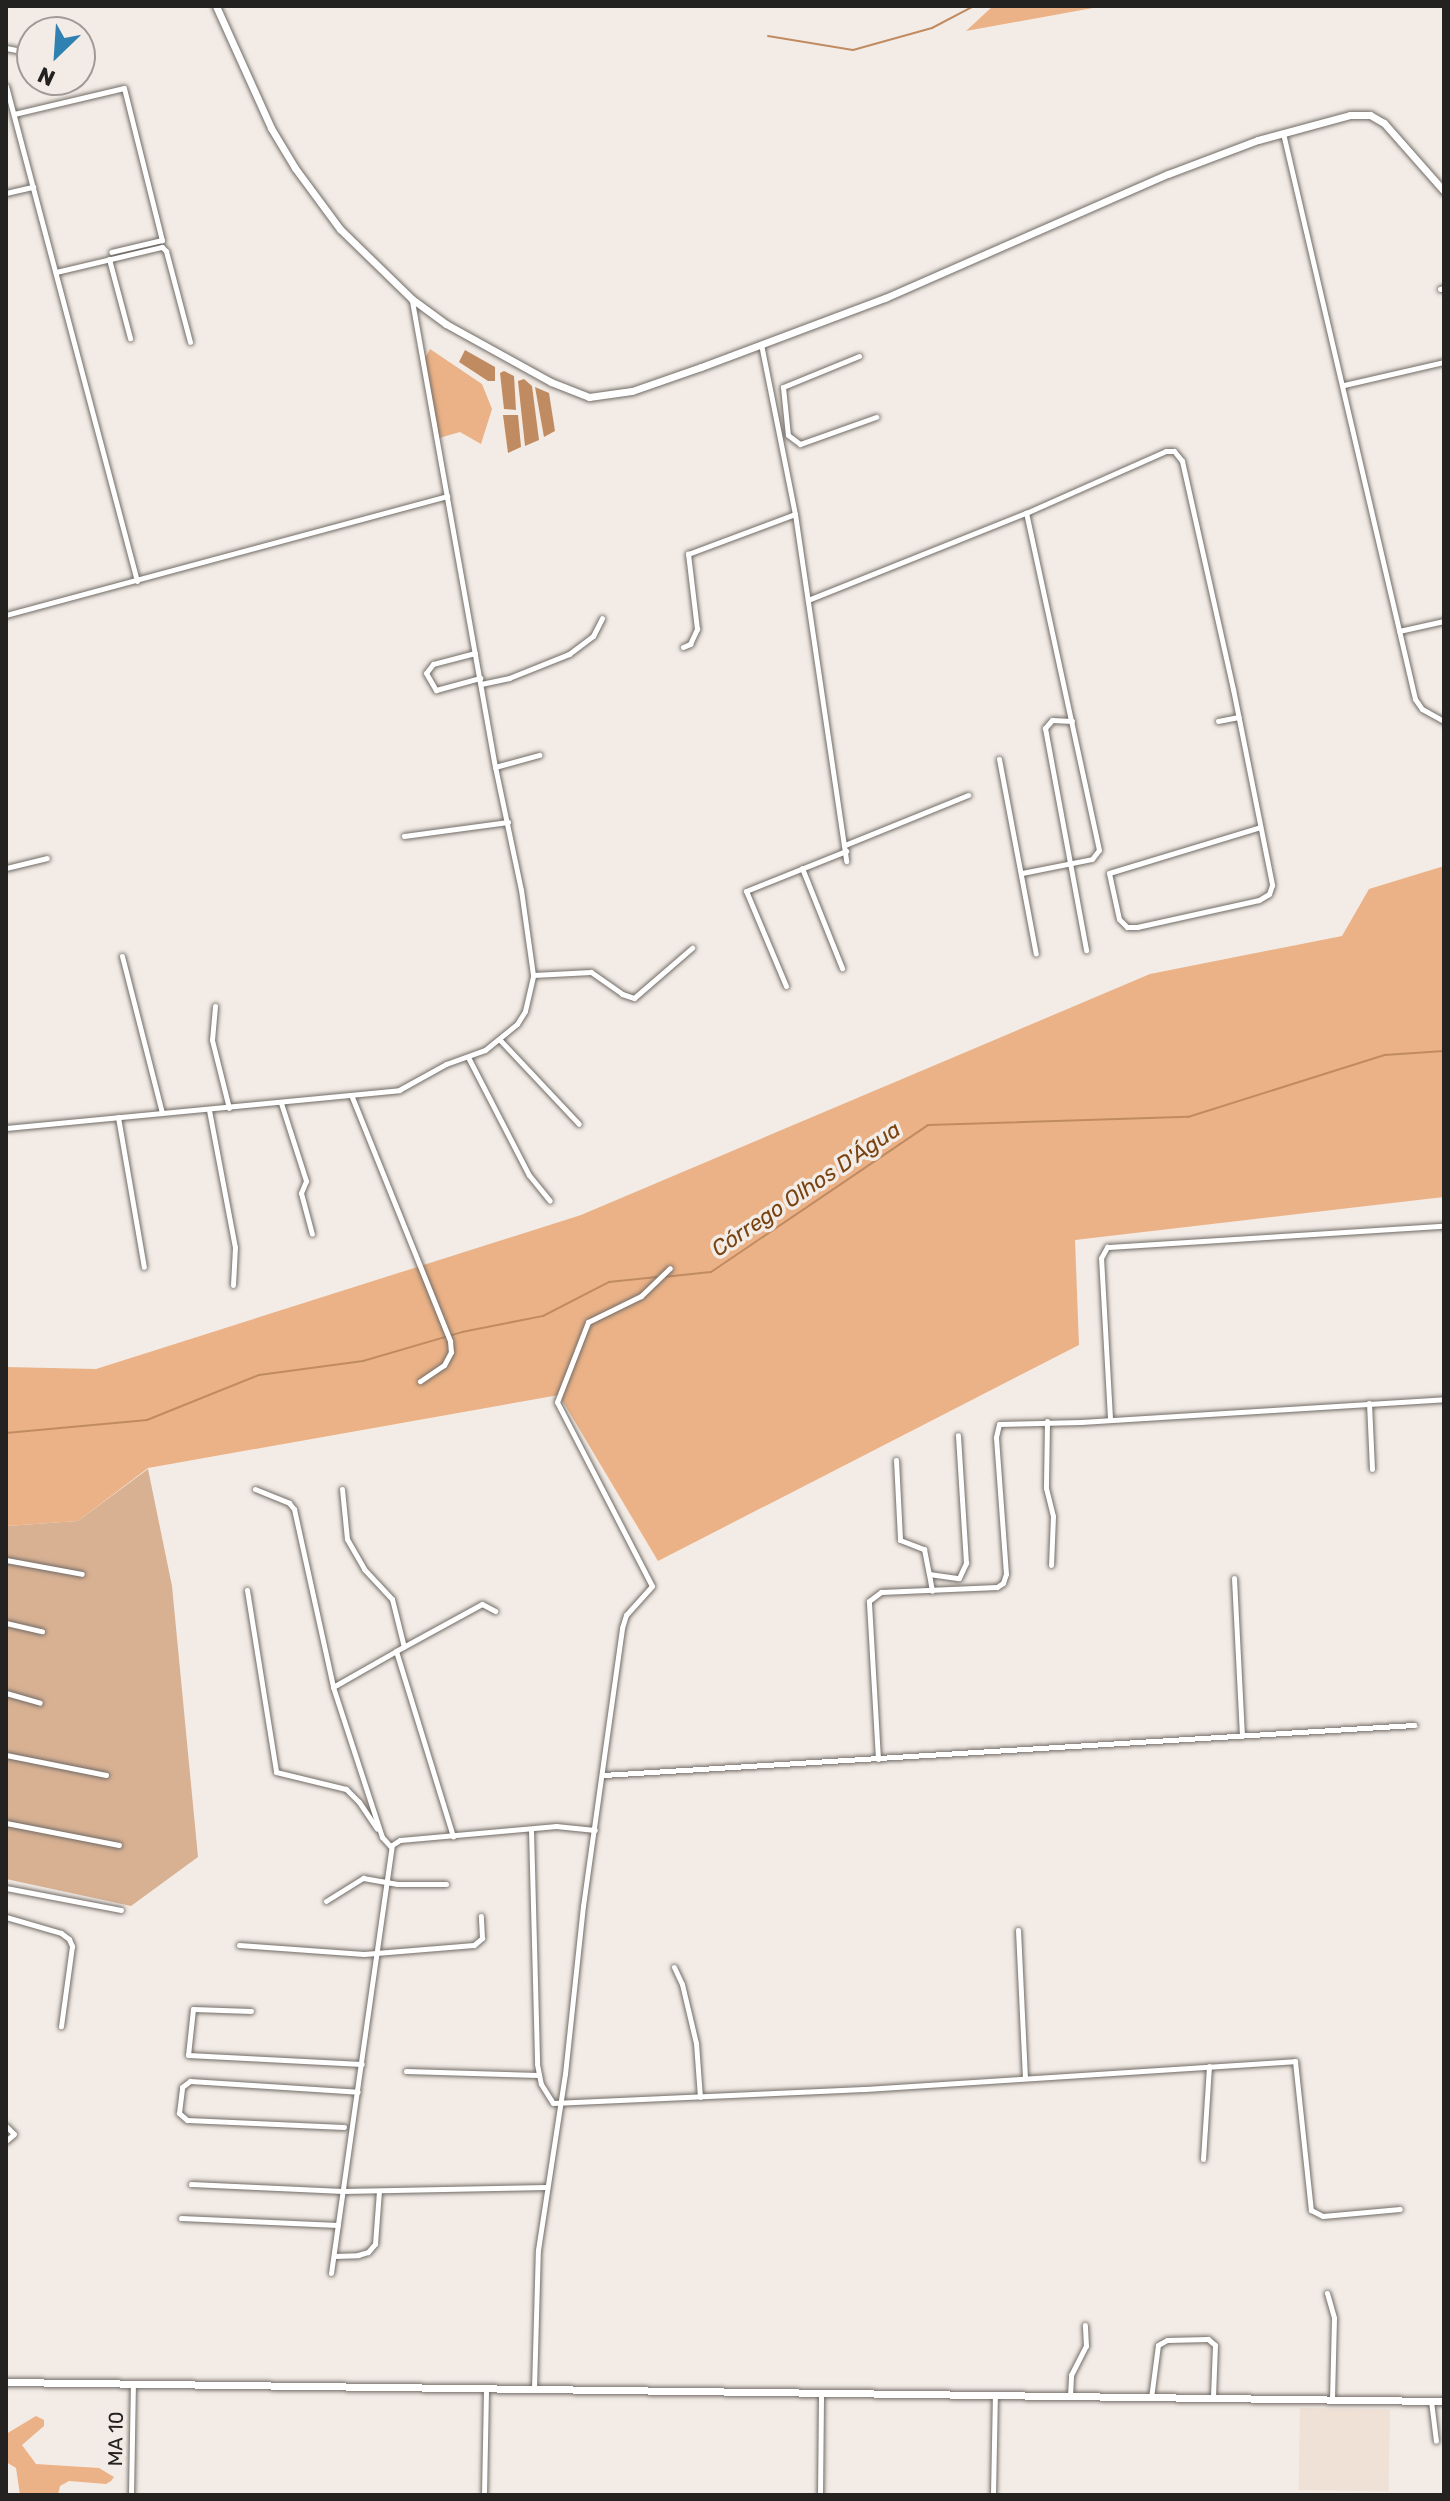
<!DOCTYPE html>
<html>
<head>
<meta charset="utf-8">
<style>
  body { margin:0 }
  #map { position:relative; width:1450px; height:2501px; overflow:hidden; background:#f3ece6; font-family:Rubik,sans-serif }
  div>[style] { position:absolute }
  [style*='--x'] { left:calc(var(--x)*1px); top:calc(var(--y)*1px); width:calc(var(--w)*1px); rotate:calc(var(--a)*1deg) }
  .built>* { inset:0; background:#efe1d6; transform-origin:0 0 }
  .green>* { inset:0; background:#d8b193 }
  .forest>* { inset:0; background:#ebb287 }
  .water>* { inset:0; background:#c18b61 }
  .stream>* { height:2px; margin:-1px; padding:0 1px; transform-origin:1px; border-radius:1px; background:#c18b61 }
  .roads { filter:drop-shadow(0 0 2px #716b66) drop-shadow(0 0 2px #716b66) }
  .minor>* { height:5px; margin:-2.5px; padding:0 2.5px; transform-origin:2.5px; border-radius:2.5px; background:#fff }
  .tertiary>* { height:7px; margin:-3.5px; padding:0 3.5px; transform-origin:3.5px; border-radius:3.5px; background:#fff }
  span { translate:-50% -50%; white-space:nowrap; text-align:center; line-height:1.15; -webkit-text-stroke:7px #f3ece6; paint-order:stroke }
  .street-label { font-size:20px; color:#242220 }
  .water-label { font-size:22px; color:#784311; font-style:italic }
  .frame { position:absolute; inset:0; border:8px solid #242220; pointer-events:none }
  .north { position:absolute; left:16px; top:16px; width:80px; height:80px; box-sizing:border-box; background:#f3ece6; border:2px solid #a09b97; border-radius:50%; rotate:205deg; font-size:22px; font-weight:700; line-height:32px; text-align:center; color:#242220 }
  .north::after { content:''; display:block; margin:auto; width:28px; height:36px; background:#2f81b2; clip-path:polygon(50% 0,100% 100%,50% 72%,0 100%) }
</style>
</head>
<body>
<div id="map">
  <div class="built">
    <div style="left:1300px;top:2408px;width:90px;height:82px;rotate:1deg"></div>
  </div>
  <div class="green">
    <div style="clip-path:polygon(148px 1469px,172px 1586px,198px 1857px,131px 1906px,6px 1879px,6px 1526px,78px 1521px)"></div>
  </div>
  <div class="forest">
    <div style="clip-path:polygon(993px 6px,1104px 6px,966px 31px)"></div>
    <div style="clip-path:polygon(430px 349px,482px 384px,492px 409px,481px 444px,460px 432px,439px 438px,424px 360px)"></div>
    <div style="clip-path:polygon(1444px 866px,1444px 1197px,1075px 1240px,1079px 1345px,658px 1561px,559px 1395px,148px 1468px,78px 1521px,6px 1526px,6px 1367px,96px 1369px,581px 1215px,1150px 974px,1342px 936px,1369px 889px)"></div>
    <div style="clip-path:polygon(36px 2416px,44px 2420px,44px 2426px,22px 2445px,36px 2464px,99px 2468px,114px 2477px,111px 2481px,106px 2484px,69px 2481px,60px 2486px,58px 2495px,20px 2495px,16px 2468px,6px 2462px,6px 2434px)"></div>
  </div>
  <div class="water">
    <div style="clip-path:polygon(465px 350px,495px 367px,495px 381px,488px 381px,459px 362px)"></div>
    <div style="clip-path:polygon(504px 371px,514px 376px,516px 410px,504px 409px,500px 373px)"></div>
    <div style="clip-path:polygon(524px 379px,532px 386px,539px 440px,525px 446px,518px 381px)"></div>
    <div style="clip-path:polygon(535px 387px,549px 393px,555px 431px,544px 437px)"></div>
    <div style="clip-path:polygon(503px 415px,518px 415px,521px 447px,508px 453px)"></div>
  </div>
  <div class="stream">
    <div style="--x:768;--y:36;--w:86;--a:9.4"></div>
    <div style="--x:853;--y:50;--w:82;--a:-15.6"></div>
    <div style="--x:932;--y:28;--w:47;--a:-27.6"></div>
    <div style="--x:663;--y:1277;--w:48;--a:-5.9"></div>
    <div style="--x:711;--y:1272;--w:262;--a:-34.1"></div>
    <div style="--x:928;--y:1125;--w:260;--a:-1.8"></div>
    <div style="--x:1188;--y:1117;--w:207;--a:-17.5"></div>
    <div style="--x:1385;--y:1055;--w:59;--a:-3.9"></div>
    <div style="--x:6;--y:1433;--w:142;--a:-5.3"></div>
    <div style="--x:147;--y:1420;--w:121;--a:-21.9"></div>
    <div style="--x:259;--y:1375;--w:105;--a:-7.7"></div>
    <div style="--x:363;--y:1361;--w:103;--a:-16.3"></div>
    <div style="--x:462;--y:1332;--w:83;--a:-11.2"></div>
    <div style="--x:543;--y:1316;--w:74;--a:-27.3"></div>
    <div style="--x:609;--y:1282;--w:48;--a:-5.9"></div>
  </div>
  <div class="roads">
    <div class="minor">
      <div style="--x:6;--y:48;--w:26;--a:11"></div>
      <div style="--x:80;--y:48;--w:5;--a:22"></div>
      <div style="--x:6;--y:86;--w:512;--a:75.18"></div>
      <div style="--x:14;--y:114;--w:113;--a:-13.3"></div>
      <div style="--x:124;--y:88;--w:157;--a:76"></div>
      <div style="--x:162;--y:240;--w:52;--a:166.8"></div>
      <div style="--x:1283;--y:133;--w:581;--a:76.87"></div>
      <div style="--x:1415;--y:699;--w:12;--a:55"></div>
      <div style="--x:1422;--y:709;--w:25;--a:29"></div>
      <div style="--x:6;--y:193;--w:28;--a:-13"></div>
      <div style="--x:109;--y:259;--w:82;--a:75.1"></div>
      <div style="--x:56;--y:272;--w:109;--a:-13.3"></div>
      <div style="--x:162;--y:247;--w:6;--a:45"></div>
      <div style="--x:166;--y:251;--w:94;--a:75.2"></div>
      <div style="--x:1440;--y:289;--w:4;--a:-14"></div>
      <div style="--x:761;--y:344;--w:173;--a:78.7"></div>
      <div style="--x:795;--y:514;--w:351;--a:81.6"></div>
      <div style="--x:859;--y:356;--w:82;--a:157.8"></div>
      <div style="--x:783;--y:387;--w:48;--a:84.1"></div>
      <div style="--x:788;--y:435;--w:15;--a:37"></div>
      <div style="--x:800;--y:444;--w:81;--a:-19.6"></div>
      <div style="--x:1344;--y:385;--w:103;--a:-13"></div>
      <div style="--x:808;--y:600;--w:235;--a:-21.8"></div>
      <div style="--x:1026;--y:513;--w:153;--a:-23.9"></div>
      <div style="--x:1166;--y:451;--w:8;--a:0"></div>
      <div style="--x:1174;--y:451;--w:13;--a:51"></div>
      <div style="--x:1182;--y:461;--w:234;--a:77.4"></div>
      <div style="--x:1233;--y:689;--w:200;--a:78.7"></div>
      <div style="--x:1272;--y:885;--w:9;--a:108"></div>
      <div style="--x:1269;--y:894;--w:12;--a:149"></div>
      <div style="--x:1259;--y:900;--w:125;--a:167.5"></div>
      <div style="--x:1137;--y:927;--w:10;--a:180"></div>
      <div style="--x:1127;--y:927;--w:11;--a:-135"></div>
      <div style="--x:1119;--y:919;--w:47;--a:-102.3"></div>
      <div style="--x:1109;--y:873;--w:158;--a:-16.9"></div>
      <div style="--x:6;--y:615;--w:457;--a:-15.1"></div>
      <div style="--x:1399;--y:631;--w:46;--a:-12.5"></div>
      <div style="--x:683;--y:647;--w:8;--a:-23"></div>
      <div style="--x:690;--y:644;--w:17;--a:-65"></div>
      <div style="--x:697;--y:629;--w:76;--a:-96.8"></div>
      <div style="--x:688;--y:554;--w:114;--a:-20.5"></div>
      <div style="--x:475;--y:653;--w:43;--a:165.3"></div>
      <div style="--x:433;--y:664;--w:11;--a:128"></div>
      <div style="--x:426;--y:673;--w:20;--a:60"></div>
      <div style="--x:436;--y:690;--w:46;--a:-15.3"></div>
      <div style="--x:481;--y:684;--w:29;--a:-12"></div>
      <div style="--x:509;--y:678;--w:65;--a:-21.8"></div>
      <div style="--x:569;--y:654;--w:30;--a:-37"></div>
      <div style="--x:593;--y:636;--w:20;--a:-63"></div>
      <div style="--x:1072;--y:721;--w:20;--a:-177"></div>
      <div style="--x:1052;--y:720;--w:11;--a:131"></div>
      <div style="--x:1045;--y:728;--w:226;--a:79.5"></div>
      <div style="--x:1218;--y:721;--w:21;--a:-11"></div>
      <div style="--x:999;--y:759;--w:198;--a:79.3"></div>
      <div style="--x:495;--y:767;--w:46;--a:-15.3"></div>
      <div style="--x:404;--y:836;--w:105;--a:-7.7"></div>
      <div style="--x:845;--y:845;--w:133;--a:-22.1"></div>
      <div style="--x:6;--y:868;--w:42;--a:-13.7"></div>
      <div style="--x:802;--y:868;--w:108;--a:68.2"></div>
      <div style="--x:1022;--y:873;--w:71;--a:-11.3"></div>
      <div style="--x:1092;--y:859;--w:11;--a:-52"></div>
      <div style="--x:1099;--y:850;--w:345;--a:-102.2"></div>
      <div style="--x:122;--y:956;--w:162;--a:75.7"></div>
      <div style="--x:533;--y:975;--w:58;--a:-3"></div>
      <div style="--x:591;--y:972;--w:38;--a:35"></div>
      <div style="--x:622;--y:994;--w:13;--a:18"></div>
      <div style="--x:634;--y:998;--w:77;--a:-40.8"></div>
      <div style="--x:786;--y:986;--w:103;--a:-112.8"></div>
      <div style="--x:746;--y:891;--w:108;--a:-21.8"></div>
      <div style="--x:215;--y:1006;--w:34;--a:95"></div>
      <div style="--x:212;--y:1040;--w:70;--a:76"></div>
      <div style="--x:500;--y:1040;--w:115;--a:46.8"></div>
      <div style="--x:469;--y:1059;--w:131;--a:62.7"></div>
      <div style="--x:529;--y:1175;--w:33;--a:51"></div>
      <div style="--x:352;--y:1097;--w:263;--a:68.1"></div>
      <div style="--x:450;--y:1341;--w:11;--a:85"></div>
      <div style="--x:451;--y:1352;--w:15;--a:118"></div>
      <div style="--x:444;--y:1365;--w:29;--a:146"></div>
      <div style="--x:281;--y:1103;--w:82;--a:72.2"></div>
      <div style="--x:306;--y:1181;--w:13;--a:113"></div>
      <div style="--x:301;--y:1193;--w:42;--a:75"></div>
      <div style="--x:209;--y:1110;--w:139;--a:79.3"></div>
      <div style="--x:235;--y:1247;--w:38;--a:93"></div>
      <div style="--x:118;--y:1117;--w:152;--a:80.2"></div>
      <div style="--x:6;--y:1128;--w:395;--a:-5.5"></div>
      <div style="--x:399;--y:1090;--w:54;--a:-29"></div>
      <div style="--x:446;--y:1064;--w:41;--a:-19.7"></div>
      <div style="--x:485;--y:1050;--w:41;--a:-39.1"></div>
      <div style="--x:517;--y:1024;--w:15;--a:-58"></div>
      <div style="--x:525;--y:1011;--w:37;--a:-77"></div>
      <div style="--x:533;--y:975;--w:86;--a:-98"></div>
      <div style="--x:521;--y:890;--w:126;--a:-101.9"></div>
      <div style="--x:495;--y:767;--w:474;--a:-100.1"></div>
      <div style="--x:1369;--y:1403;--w:66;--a:87.4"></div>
      <div style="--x:1110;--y:1418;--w:160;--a:-93.2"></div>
      <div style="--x:1101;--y:1258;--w:13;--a:-61"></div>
      <div style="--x:1107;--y:1247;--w:338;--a:-3.6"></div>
      <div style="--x:1047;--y:1421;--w:67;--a:90.9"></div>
      <div style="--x:1046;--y:1488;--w:29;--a:76"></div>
      <div style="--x:1053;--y:1516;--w:49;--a:92.3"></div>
      <div style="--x:896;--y:1460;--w:80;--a:87.1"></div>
      <div style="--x:900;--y:1540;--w:26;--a:21"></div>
      <div style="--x:924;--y:1549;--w:25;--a:79"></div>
      <div style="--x:929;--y:1574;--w:30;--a:8"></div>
      <div style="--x:959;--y:1578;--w:17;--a:-65"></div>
      <div style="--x:966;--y:1563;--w:128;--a:-93.6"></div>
      <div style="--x:255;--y:1489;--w:37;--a:22"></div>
      <div style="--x:289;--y:1503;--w:8;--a:50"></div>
      <div style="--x:294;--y:1509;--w:182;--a:77.6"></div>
      <div style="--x:333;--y:1687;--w:158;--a:71.9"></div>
      <div style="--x:382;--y:1837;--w:13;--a:48"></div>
      <div style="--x:342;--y:1489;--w:50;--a:84.3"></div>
      <div style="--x:347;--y:1539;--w:34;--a:60"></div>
      <div style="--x:364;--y:1569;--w:41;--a:47"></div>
      <div style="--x:392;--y:1599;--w:49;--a:76"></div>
      <div style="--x:6;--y:1560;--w:77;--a:10.4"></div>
      <div style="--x:929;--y:1574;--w:17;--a:80"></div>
      <div style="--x:1234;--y:1578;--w:158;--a:87.1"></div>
      <div style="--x:247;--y:1590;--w:184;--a:80.9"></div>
      <div style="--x:276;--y:1772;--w:72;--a:13.7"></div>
      <div style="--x:346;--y:1789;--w:18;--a:45"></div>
      <div style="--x:359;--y:1802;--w:32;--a:56"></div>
      <div style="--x:6;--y:1623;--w:37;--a:13"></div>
      <div style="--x:396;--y:1651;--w:98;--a:-28.7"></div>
      <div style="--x:482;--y:1604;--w:15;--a:28"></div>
      <div style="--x:333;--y:1687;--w:73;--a:-29.7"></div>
      <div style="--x:396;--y:1651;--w:194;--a:72.9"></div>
      <div style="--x:6;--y:1693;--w:35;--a:16"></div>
      <div style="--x:6;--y:1755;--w:102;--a:11.3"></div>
      <div style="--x:878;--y:1759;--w:158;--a:-93.3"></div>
      <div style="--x:869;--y:1601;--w:15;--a:-37"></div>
      <div style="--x:881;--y:1592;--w:116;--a:-2.5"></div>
      <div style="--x:997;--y:1587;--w:7;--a:-34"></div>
      <div style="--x:1003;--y:1583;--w:9;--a:-72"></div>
      <div style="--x:1006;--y:1574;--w:137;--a:-94.2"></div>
      <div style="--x:996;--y:1437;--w:13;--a:-77"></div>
      <div style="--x:999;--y:1424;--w:82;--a:-1.4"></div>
      <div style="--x:1081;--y:1422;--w:364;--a:-3.6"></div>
      <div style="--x:603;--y:1775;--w:813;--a:-3.53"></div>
      <div style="--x:6;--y:1823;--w:115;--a:11"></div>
      <div style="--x:531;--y:1829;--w:235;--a:88.5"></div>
      <div style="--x:537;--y:2064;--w:20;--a:79"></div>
      <div style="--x:541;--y:2084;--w:22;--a:58"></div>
      <div style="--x:553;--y:2103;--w:311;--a:-2.6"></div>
      <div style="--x:864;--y:2089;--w:432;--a:-3.7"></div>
      <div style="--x:1295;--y:2061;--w:150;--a:83.9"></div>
      <div style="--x:1311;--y:2210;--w:13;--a:27"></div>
      <div style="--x:1323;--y:2216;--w:77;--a:-5.2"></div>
      <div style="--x:6;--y:1888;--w:117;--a:10.8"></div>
      <div style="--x:326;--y:1901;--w:44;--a:-31.9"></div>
      <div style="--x:363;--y:1878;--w:35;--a:10"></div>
      <div style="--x:397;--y:1884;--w:49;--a:0"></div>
      <div style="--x:6;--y:1917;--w:57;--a:16.2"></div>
      <div style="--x:61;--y:1933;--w:10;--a:37"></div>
      <div style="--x:69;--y:1939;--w:8;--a:67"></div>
      <div style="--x:72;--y:1946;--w:81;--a:97.8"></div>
      <div style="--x:1018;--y:1930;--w:148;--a:87.3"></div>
      <div style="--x:239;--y:1945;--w:125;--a:4.1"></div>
      <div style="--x:364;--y:1954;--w:110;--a:-4.7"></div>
      <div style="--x:474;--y:1945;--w:11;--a:-41"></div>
      <div style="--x:482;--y:1938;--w:22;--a:-93"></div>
      <div style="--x:674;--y:1967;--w:19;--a:65"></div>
      <div style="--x:682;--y:1984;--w:61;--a:76.7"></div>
      <div style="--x:696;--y:2043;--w:54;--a:85.8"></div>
      <div style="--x:251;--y:2011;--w:58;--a:-178"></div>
      <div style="--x:193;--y:2009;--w:46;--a:96.2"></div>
      <div style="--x:188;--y:2055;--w:174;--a:3"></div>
      <div style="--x:406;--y:2071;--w:132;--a:1.7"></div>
      <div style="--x:6;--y:2126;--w:11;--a:45"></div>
      <div style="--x:14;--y:2134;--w:11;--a:139"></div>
      <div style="--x:344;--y:2127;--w:157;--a:-177.4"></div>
      <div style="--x:187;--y:2120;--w:11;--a:-139"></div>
      <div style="--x:179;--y:2113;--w:26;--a:-83"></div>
      <div style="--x:182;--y:2087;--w:10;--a:-37"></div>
      <div style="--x:190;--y:2081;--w:168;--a:3.7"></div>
      <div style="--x:1203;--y:2159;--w:93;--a:-86.3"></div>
      <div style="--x:191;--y:2184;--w:152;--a:2.6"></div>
      <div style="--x:343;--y:2191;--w:203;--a:-1.1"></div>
      <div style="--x:181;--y:2218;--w:157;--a:2.6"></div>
      <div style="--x:334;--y:2256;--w:24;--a:-2"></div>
      <div style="--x:358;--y:2255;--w:10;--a:-17"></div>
      <div style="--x:368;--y:2252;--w:11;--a:-49"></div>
      <div style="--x:375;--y:2244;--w:53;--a:-85.7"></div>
      <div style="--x:331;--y:2273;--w:432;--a:-81.9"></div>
      <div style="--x:392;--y:1845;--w:9;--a:-32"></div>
      <div style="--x:400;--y:1840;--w:157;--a:-5.1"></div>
      <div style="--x:556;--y:1826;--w:39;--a:6"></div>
      <div style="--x:1327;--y:2293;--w:26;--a:74"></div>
      <div style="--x:1334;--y:2318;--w:82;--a:91.4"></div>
      <div style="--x:534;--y:2389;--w:139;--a:-88.4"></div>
      <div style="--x:538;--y:2250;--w:178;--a:-81.3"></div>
      <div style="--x:565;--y:2074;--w:169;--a:-83.9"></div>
      <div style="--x:583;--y:1906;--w:281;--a:-82"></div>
      <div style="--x:622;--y:1628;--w:14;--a:-73"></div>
      <div style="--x:626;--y:1615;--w:39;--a:-48"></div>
      <div style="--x:652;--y:1586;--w:207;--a:-117.3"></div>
      <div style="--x:557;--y:1402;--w:86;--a:-68.8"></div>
      <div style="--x:588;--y:1322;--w:59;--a:-26.1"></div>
      <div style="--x:641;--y:1296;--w:40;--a:-44"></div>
      <div style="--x:1070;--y:2396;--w:21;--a:-87"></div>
      <div style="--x:1071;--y:2375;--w:33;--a:-63"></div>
      <div style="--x:1086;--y:2346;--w:21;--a:-93"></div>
      <div style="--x:1151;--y:2398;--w:53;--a:-82.5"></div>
      <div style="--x:1158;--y:2345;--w:10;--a:-29"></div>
      <div style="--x:1167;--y:2340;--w:41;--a:-1.4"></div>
      <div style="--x:1208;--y:2339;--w:9;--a:41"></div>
      <div style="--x:1215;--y:2345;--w:53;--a:92.2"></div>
      <div style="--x:1431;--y:2401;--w:40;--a:82.9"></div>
      <div style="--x:131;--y:2495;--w:112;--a:-89"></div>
      <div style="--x:484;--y:2495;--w:106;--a:-88.9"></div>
      <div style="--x:820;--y:2495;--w:102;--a:-89.4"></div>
      <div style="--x:993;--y:2495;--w:100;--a:-88.9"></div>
    </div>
    <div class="tertiary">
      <div style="--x:216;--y:6;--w:134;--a:65.7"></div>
      <div style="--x:271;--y:128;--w:47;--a:59"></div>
      <div style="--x:295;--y:168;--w:76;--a:53.6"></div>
      <div style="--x:340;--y:229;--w:100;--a:44.2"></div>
      <div style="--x:412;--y:299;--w:42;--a:36.3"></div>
      <div style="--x:446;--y:324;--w:120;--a:28.9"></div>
      <div style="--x:551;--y:382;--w:41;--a:21.5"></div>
      <div style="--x:589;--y:397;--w:43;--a:-7.9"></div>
      <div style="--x:632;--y:391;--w:73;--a:-19.2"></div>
      <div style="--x:701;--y:367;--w:197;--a:-20.6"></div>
      <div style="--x:885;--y:298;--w:309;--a:-23.7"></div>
      <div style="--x:1168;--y:174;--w:96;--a:-20.7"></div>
      <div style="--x:1258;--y:140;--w:95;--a:-15.2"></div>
      <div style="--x:1350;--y:115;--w:20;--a:0"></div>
      <div style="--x:1370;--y:115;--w:16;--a:30"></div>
      <div style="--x:1384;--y:123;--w:91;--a:48.6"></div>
      <div style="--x:6;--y:2382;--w:1438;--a:0.76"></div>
    </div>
  </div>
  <div class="street-label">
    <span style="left:116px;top:2439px;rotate:-89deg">MA 10</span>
  </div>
  <div class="water-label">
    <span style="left:806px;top:1189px;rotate:-34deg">Córrego Olhos D'Água</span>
  </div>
  <div class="frame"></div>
  <div class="north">N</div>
</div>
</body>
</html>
